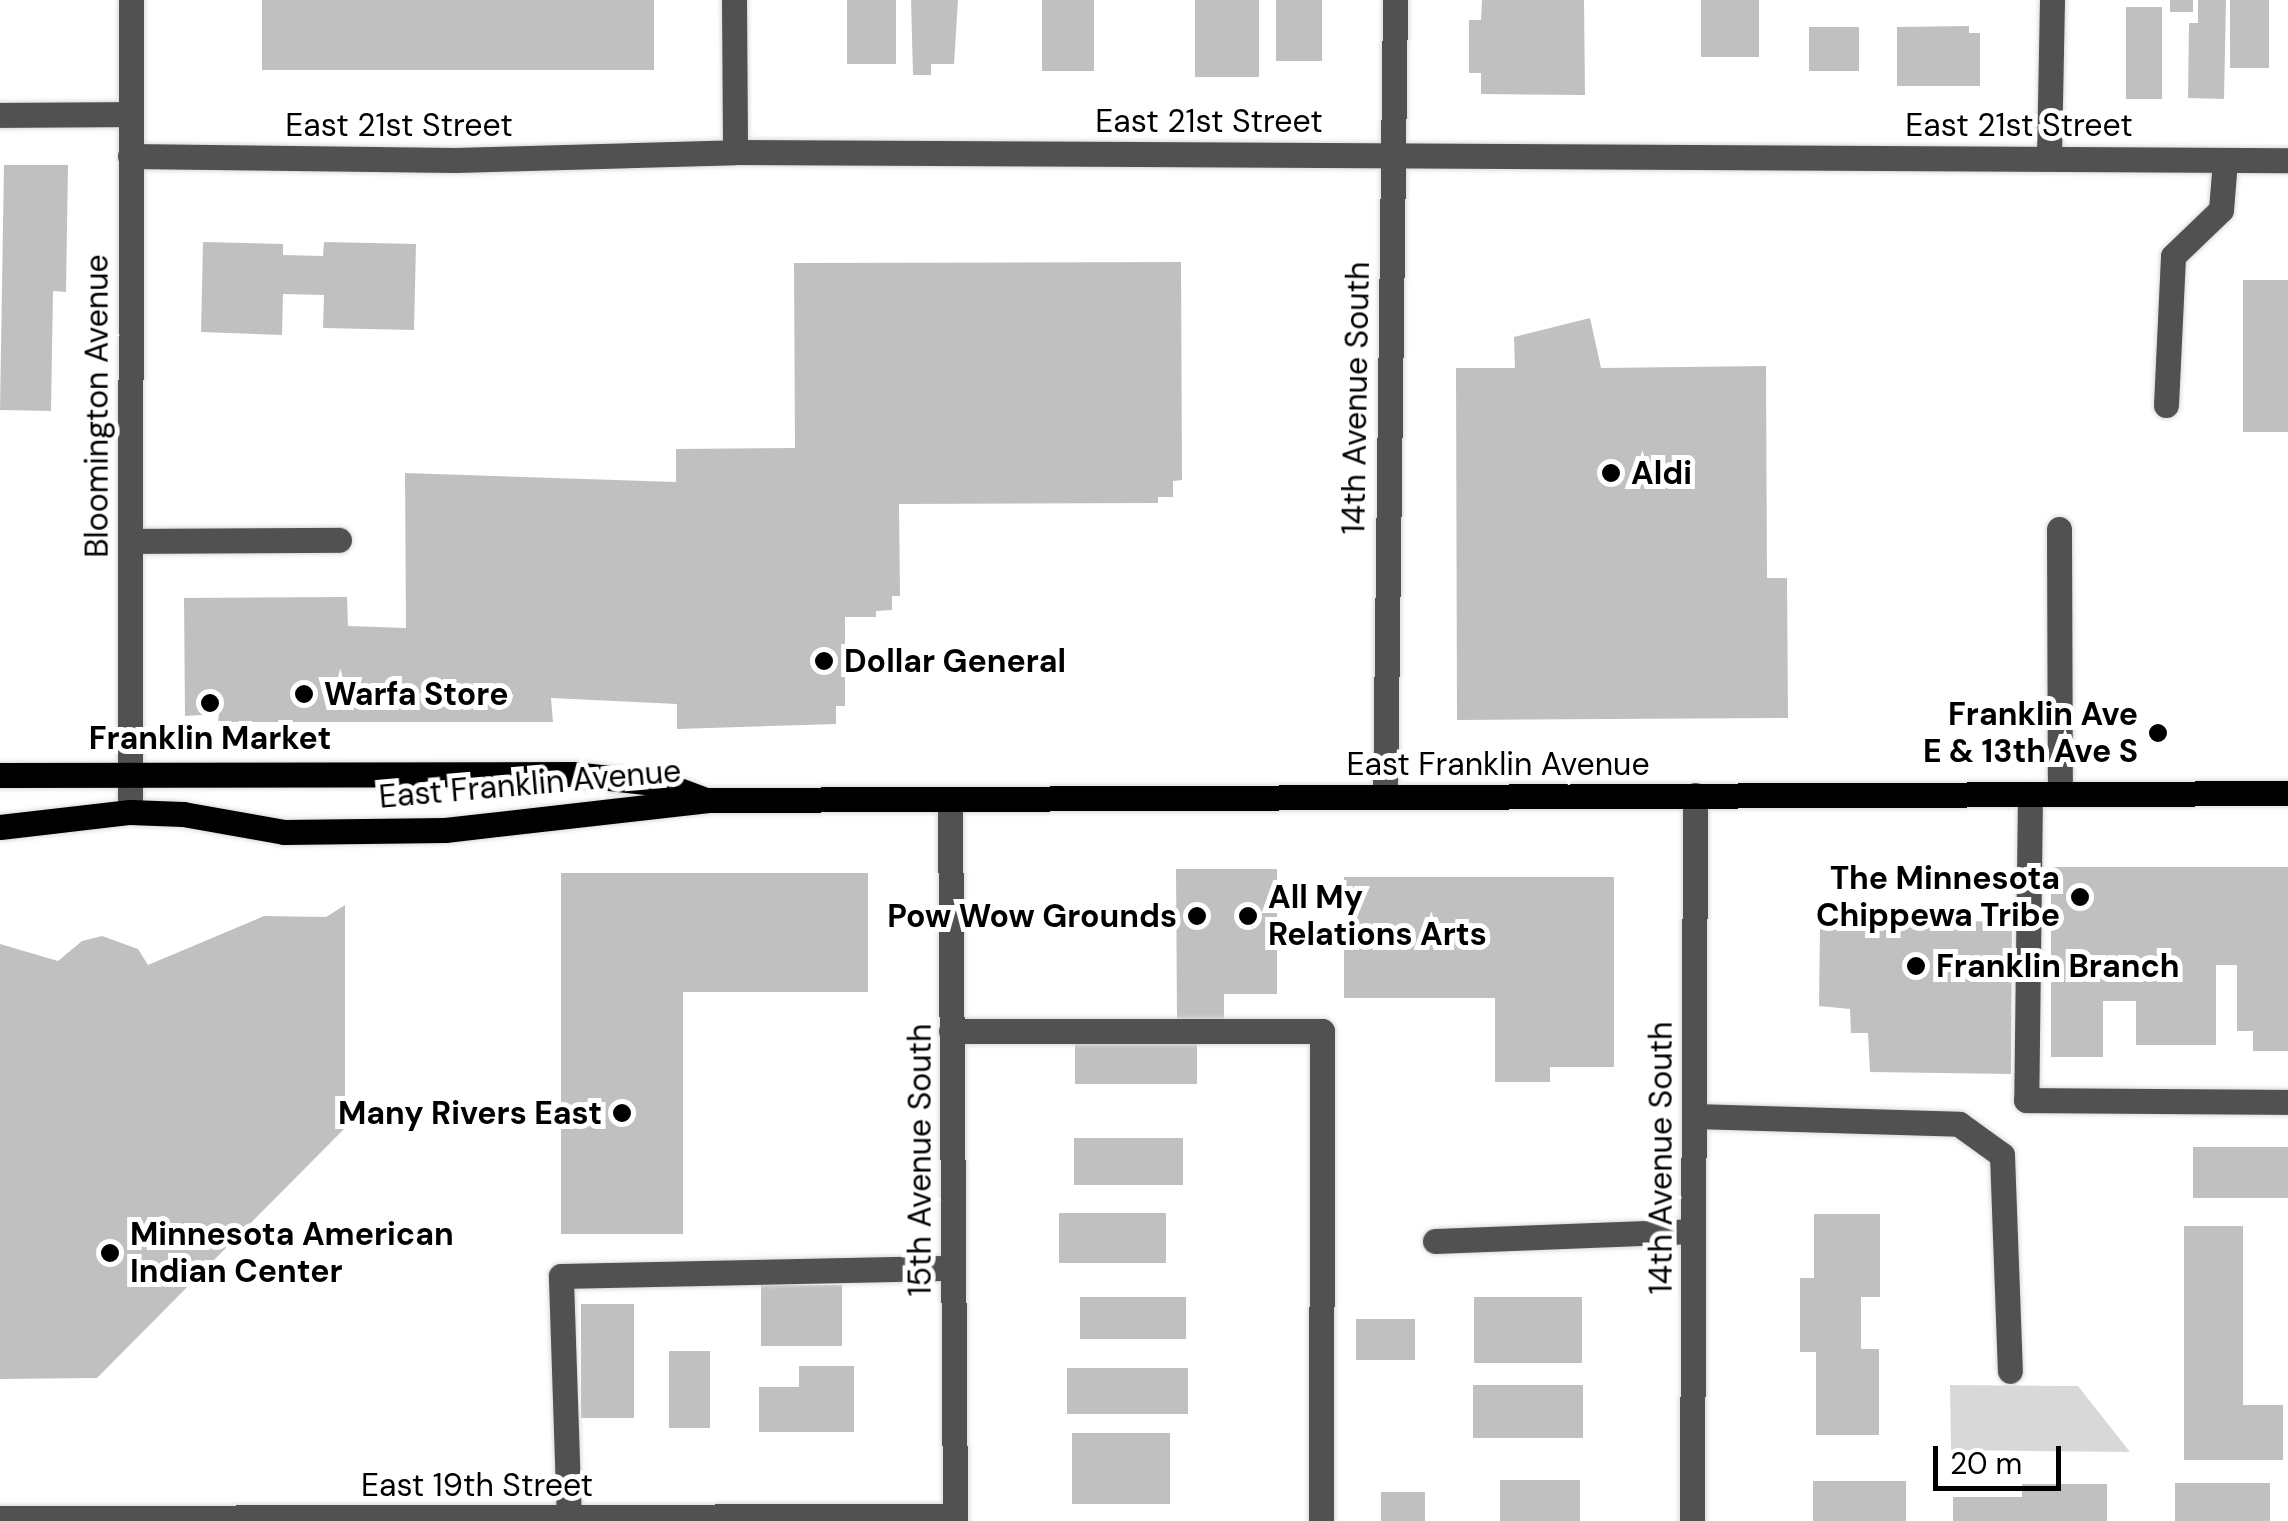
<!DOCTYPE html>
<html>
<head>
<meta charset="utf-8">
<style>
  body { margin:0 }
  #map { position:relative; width:2288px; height:1521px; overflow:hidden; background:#fff; font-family:"DM Sans",sans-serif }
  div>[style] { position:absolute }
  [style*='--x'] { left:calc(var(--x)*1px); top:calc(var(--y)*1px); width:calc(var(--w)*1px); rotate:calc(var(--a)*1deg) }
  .green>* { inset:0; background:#d8d8d8 }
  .building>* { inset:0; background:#c0c0c0; transform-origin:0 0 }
  .roads { filter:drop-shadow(0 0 2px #dbdbdb) drop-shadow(0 0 2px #dbdbdb) }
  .minor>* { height:25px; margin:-12.5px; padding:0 12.5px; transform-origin:12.5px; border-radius:12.5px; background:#515151 }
  .major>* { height:25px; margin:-12.5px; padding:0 12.5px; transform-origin:12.5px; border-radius:12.5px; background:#000 }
  .dots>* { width:28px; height:28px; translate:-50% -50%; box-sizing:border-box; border:5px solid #fff; border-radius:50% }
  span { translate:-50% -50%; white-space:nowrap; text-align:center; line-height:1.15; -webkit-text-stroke:10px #fff; paint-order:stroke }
  .street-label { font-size:32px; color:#000 }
  .poi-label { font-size:32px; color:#000; font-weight:700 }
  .left { translate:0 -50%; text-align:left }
  .right { translate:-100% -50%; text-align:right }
  .scale { position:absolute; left:1933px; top:1446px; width:128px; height:45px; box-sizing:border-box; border:5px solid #000; border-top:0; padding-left:12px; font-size:30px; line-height:35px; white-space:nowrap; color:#000; -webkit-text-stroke:8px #fff; paint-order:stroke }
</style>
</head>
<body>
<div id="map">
  <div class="green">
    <div style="clip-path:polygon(1950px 1385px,2078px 1386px,2130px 1452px,1951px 1450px)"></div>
  </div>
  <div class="building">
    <div style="left:262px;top:0;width:392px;height:70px"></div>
    <div style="left:847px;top:0;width:49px;height:64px"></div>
    <div style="clip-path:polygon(911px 0,958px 0,954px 64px,931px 64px,931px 75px,913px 75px)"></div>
    <div style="left:1042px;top:0;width:52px;height:71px"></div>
    <div style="left:1195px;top:0;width:64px;height:77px"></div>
    <div style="left:1276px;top:0;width:46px;height:61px"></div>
    <div style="clip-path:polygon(1482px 0,1584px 0,1585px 95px,1481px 94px,1481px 73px,1469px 73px,1469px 20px,1481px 20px)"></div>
    <div style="left:1701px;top:0;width:58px;height:57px"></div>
    <div style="left:2170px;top:0;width:23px;height:12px"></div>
    <div style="clip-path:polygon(2198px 0,2226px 0,2224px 99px,2188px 98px,2189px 23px,2198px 23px)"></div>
    <div style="left:2230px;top:0;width:39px;height:68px"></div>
    <div style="left:2126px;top:7px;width:36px;height:92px"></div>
    <div style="clip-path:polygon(1969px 26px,1969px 33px,1980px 33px,1980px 86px,1897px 86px,1897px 27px)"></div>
    <div style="left:1809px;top:27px;width:50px;height:44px"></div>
    <div style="clip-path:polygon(4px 165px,68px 165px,66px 292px,53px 291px,51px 411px,0 410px)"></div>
    <div style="clip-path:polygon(203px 242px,283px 244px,283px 255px,323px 256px,324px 242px,416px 244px,414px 330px,323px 328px,324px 295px,283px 294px,282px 335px,201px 332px)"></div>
    <div style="clip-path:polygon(1181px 262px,1182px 480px,1173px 481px,1173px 497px,1158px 497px,1158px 503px,899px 504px,900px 596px,892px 596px,892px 610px,876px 611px,876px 617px,845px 617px,845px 706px,836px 706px,836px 724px,677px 729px,677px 704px,551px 698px,553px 722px,218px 722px,219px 714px,185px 716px,184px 598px,347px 597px,348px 626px,406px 628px,405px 473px,676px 482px,676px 449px,795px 448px,794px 263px)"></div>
    <div style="left:2288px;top:280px;width:152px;height:45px;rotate:90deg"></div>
    <div style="clip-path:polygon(1590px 318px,1601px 368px,1766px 366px,1767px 578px,1787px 578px,1788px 718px,1457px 720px,1456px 368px,1515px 368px,1514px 337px)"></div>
    <div style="clip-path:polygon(2051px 867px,2288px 867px,2288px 1051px,2253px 1051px,2253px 1031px,2237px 1031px,2237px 965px,2216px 965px,2216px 1045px,2136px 1045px,2136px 1001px,2103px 1001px,2103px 1057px,2051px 1057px)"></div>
    <div style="clip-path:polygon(1176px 869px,1277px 869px,1277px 994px,1224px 994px,1224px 1019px,1177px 1019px)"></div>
    <div style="clip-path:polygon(561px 873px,868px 873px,868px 992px,683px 992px,683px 1234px,561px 1234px)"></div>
    <div style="clip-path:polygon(1344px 877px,1614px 877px,1614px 1067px,1550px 1067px,1550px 1082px,1495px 1082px,1495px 998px,1344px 998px)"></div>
    <div style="clip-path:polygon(345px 905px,345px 1128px,97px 1378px,0 1379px,0 944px,58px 961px,82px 941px,102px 936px,138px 949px,148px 965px,264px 916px,326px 917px)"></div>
    <div style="clip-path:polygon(1890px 917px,2012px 923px,2011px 1074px,1870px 1072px,1868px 1033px,1851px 1033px,1850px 1009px,1819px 1006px,1820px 925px,1890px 924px)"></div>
    <div style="left:1075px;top:1041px;width:122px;height:43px"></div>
    <div style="left:1074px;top:1138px;width:109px;height:47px"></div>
    <div style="left:2193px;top:1147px;width:95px;height:51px"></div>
    <div style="left:1059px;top:1213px;width:107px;height:50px"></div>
    <div style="clip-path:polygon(1814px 1214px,1880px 1214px,1880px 1297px,1861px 1297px,1861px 1349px,1879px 1349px,1879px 1435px,1816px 1435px,1816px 1352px,1800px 1352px,1800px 1278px,1814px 1278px)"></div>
    <div style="clip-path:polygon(2184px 1226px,2243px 1226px,2243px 1405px,2283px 1405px,2283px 1460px,2184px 1460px)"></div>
    <div style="left:761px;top:1285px;width:81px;height:61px"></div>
    <div style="left:1080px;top:1297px;width:106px;height:42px"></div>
    <div style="left:1474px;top:1297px;width:108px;height:66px"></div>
    <div style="left:581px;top:1304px;width:53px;height:114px"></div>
    <div style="left:1356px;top:1319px;width:59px;height:41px"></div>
    <div style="left:669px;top:1351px;width:41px;height:77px"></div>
    <div style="clip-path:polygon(799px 1366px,854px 1366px,854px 1432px,759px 1432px,759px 1387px,799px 1387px)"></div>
    <div style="left:1067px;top:1368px;width:121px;height:46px"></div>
    <div style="left:1473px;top:1385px;width:110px;height:53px"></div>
    <div style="left:1072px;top:1433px;width:98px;height:71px"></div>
    <div style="left:1500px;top:1480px;width:80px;height:41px"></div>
    <div style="left:1813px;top:1481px;width:93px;height:40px"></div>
    <div style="left:2175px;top:1483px;width:95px;height:38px"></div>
    <div style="clip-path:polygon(2022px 1484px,2107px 1484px,2107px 1521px,1953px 1521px,1953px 1497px,2022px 1497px)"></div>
    <div style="left:1381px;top:1492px;width:44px;height:29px"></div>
  </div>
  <div class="roads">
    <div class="minor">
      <div style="--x:734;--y:0;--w:152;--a:89.6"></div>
      <div style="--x:0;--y:115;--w:130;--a:-0.4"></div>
      <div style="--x:130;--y:156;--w:325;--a:0.7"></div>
      <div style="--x:455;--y:160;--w:280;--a:-1.6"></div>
      <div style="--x:735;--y:152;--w:1553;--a:0.3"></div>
      <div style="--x:2049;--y:156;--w:156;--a:-88.9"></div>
      <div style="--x:2166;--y:405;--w:149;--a:-87.3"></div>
      <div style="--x:2173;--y:256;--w:66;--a:-43.8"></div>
      <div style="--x:2221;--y:210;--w:50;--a:-85.4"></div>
      <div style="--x:2059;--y:529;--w:264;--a:89.8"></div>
      <div style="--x:130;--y:541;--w:209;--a:-0.3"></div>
      <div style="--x:2030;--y:794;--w:306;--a:90.7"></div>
      <div style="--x:2026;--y:1100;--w:262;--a:0.4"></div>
      <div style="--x:1385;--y:797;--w:797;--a:-89.28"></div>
      <div style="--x:950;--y:799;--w:722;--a:89.6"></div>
      <div style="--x:130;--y:812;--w:812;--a:-89.93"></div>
      <div style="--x:951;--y:1031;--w:371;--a:0"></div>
      <div style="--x:1322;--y:1031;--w:490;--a:90.1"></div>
      <div style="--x:1694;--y:1116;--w:265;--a:1.7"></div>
      <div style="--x:1959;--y:1124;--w:53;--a:35.8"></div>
      <div style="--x:2002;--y:1155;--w:216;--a:87.9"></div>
      <div style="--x:1435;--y:1241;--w:258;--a:-2.2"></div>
      <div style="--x:0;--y:1518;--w:955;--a:-0.12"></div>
      <div style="--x:569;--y:1521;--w:245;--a:-91.9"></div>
      <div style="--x:561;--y:1276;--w:392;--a:-1.2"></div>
      <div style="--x:1692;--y:1521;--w:726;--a:-89.76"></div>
    </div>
    <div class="major">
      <div style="--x:0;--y:775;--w:573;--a:-0.1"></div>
      <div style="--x:573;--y:774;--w:91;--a:6.3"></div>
      <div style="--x:663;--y:784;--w:43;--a:20.6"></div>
      <div style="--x:0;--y:827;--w:131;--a:-6.6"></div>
      <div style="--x:130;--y:812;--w:53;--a:2.2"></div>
      <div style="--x:183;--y:814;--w:103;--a:10.1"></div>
      <div style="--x:284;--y:832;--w:161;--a:-0.7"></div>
      <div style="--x:445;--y:830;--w:265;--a:-6.5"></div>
      <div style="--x:708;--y:800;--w:1580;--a:-0.25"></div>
    </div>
  </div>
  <div class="dots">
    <div style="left:1611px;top:473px;background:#000"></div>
    <div style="left:824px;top:661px;background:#000"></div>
    <div style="left:304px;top:694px;background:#000"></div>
    <div style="left:210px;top:703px;background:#000"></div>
    <div style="left:2158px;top:733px;background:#000"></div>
    <div style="left:2080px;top:897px;background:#000"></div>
    <div style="left:1197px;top:916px;background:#000"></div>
    <div style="left:1248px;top:916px;background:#000"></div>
    <div style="left:1916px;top:966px;background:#000"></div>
    <div style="left:622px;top:1113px;background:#000"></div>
    <div style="left:110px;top:1253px;background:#000"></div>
  </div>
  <div class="street-label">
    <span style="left:1209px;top:121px">East 21st Street</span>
    <span style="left:399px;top:125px">East 21st Street</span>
    <span style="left:2019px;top:125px">East 21st Street</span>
    <span style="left:1356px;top:398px;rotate:-89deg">14th Avenue South</span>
    <span style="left:97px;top:406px;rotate:-90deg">Bloomington Avenue</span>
    <span style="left:1498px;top:764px">East Franklin Avenue</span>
    <span style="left:530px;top:784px;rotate:-5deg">East Franklin Avenue</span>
    <span style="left:1661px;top:1158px;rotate:-90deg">14th Avenue South</span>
    <span style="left:920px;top:1160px;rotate:-90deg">15th Avenue South</span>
    <span style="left:477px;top:1485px">East 19th Street</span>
  </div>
  <div class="poi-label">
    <span class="left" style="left:1631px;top:473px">Aldi</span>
    <span class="left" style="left:844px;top:661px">Dollar General</span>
    <span class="left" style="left:324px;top:694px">Warfa Store</span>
    <span class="right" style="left:2138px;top:733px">Franklin Ave<br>E &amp; 13th Ave S</span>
    <span style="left:210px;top:738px">Franklin Market</span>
    <span class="right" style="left:2060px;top:897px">The Minnesota<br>Chippewa Tribe</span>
    <span class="left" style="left:1268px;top:916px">All My<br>Relations Arts</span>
    <span class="right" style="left:1177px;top:916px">Pow Wow Grounds</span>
    <span class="left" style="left:1936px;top:966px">Franklin Branch</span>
    <span class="right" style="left:602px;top:1113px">Many Rivers East</span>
    <span class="left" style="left:130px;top:1253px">Minnesota American<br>Indian Center</span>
  </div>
  <div class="scale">20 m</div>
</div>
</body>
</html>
